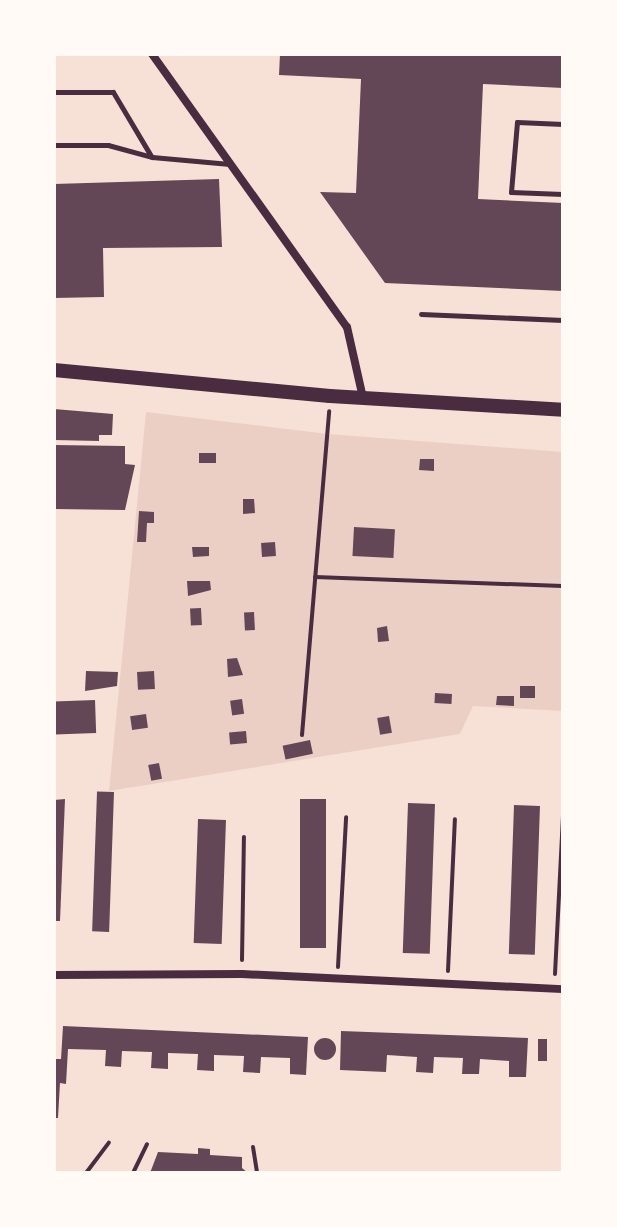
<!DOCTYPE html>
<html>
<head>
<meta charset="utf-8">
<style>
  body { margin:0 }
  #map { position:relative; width:617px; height:1227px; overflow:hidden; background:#f7e1d7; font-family:"Zilla Slab",serif }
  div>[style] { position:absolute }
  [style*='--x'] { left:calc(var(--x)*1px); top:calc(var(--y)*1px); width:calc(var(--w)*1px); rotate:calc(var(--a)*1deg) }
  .green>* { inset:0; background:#ebcfc5 }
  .building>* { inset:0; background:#644757; transform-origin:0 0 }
  .round { border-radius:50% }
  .path>* { height:4px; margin:-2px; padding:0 2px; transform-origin:2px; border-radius:2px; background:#4a2c40 }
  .service>* { height:5px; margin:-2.5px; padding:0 2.5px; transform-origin:2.5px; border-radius:2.5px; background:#4a2c40 }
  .minor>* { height:8px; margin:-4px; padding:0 4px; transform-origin:4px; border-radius:4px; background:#4a2c40 }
  .secondary>* { height:14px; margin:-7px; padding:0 7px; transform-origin:7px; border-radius:7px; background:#4a2c40 }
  span { translate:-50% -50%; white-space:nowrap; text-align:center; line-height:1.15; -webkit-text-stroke:8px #fffaf5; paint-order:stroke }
  .frame { position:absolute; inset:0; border:56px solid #fffaf5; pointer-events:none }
</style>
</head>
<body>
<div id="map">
  <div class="green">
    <div style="clip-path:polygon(146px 412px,328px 434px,563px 452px,563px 711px,473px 706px,460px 734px,109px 791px)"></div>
  </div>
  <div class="building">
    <div style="clip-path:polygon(280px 54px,563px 54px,563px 88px,483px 84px,478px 199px,563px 203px,563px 291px,385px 283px,320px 192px,356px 193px,361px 79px,279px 75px)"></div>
    <div style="clip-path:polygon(219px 179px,222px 247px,103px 248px,104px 297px,54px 298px,54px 184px)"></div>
    <div style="clip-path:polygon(54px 409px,113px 414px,112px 435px,99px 435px,99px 441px,54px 440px)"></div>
    <div style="clip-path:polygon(54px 445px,125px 446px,125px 464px,135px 465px,125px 510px,54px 509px)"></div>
    <div style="left:216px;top:453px;width:10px;height:17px;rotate:90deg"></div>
    <div style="clip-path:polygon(420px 459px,434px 459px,434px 471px,419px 470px)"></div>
    <div style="clip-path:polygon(243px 499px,254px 499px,255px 513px,243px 514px)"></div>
    <div style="clip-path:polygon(139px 511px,154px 512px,154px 523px,147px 523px,146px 542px,137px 542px)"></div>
    <div style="left:354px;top:527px;width:41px;height:29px;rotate:3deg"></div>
    <div style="left:275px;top:542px;width:14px;height:14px;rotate:86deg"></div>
    <div style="clip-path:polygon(192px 547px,209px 547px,209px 556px,193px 557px)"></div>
    <div style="clip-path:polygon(187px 581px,210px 581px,211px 590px,188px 596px)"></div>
    <div style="left:201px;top:608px;width:17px;height:11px;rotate:87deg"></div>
    <div style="left:254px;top:612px;width:18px;height:10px;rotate:87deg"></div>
    <div style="clip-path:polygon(387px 626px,389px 641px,378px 642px,377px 628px)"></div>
    <div style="clip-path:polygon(237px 658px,243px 675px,228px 677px,227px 659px)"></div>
    <div style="clip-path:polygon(86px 671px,118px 672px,117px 686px,85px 691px)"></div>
    <div style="left:154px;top:671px;width:18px;height:17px;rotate:87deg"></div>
    <div style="left:520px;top:686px;width:15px;height:12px"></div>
    <div style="left:435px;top:693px;width:17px;height:10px;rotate:3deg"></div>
    <div style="clip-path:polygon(497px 696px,514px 696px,514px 706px,496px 705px)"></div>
    <div style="left:242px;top:699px;width:15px;height:12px;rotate:82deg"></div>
    <div style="left:95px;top:700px;width:33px;height:41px;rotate:88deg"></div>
    <div style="left:146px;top:714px;width:14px;height:16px;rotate:82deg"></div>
    <div style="left:389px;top:716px;width:17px;height:12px;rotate:80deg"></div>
    <div style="left:246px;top:731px;width:12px;height:17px;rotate:85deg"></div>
    <div style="left:310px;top:740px;width:14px;height:28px;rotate:78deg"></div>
    <div style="left:159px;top:763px;width:16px;height:11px;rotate:79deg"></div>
    <div style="left:114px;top:792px;width:140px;height:17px;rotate:92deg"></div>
    <div style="clip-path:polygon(65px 799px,60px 921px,54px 921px,54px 800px)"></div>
    <div style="left:300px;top:799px;width:26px;height:149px"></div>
    <div style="left:408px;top:803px;width:27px;height:150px;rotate:2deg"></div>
    <div style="left:514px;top:805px;width:26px;height:149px;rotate:2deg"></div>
    <div style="left:198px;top:819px;width:28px;height:124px;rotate:2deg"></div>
    <div style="clip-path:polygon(63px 1026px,308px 1037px,306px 1075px,290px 1074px,290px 1058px,261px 1057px,260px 1073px,243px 1072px,244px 1056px,214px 1055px,214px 1071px,197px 1070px,198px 1054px,168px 1053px,168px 1069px,151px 1068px,152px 1052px,122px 1051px,121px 1067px,105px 1066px,106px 1050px,68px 1049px,66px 1084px,60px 1083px,58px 1118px,54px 1118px,54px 1059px,61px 1059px)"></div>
    <div style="clip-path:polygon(341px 1031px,528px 1038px,526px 1077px,509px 1077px,509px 1061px,480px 1059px,479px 1074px,462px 1074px,463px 1058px,434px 1057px,433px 1073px,416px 1072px,417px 1057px,387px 1055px,386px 1072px,340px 1070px)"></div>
    <div class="round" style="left:314px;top:1038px;width:22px;height:22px"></div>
    <div style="left:538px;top:1039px;width:9px;height:22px"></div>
    <div style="clip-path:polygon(198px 1148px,210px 1149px,210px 1155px,242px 1157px,242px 1168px,248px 1173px,150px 1173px,158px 1152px,198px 1154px)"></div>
  </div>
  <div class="path">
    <div style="--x:315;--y:577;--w:248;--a:2.1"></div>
    <div style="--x:302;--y:735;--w:325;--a:-85.2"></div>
    <div style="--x:242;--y:960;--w:123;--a:-89.1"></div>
    <div style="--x:338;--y:967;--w:150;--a:-86.9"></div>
    <div style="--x:448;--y:971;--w:152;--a:-87.4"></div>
    <div style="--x:555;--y:974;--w:159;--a:-87.1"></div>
    <div style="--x:253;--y:1147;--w:26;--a:81"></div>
    <div style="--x:86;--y:1173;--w:38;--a:-53"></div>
    <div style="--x:133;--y:1173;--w:32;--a:-64"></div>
  </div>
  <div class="service">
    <div style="--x:54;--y:92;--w:59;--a:0"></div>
    <div style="--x:113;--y:92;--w:74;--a:59.3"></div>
    <div style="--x:563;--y:124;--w:46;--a:-177.5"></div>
    <div style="--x:517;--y:122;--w:70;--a:94.9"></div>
    <div style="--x:511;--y:192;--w:52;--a:2.2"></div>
    <div style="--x:54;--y:145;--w:54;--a:0"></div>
    <div style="--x:108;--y:145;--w:46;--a:15.3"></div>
    <div style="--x:152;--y:157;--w:78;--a:5.1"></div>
    <div style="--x:421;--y:314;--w:142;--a:2.4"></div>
  </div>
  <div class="minor">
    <div style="--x:152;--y:54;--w:335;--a:54.5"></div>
    <div style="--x:347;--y:327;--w:73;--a:77.3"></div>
    <div style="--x:54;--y:975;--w:188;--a:-0.3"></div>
    <div style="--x:242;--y:974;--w:321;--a:2.7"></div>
  </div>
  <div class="secondary">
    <div style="--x:54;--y:370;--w:277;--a:5.4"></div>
    <div style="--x:330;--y:396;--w:233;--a:3.4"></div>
  </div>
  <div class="frame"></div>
</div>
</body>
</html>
